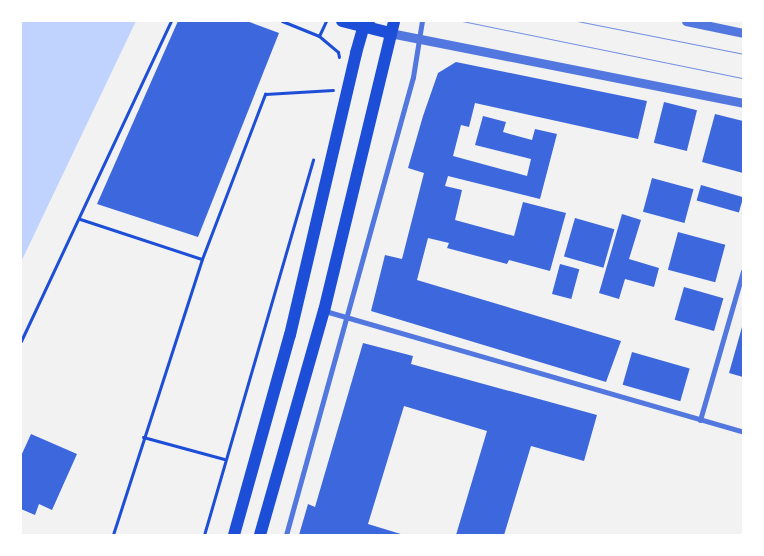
<!DOCTYPE html>
<html>
<head>
<meta charset="utf-8">
<style>
  body { margin:0 }
  #map { position:relative; width:764px; height:556px; overflow:hidden; background:#f2f2f2; font-family:Bitter,serif }
  div>[style] { position:absolute }
  [style*='--x'] { left:calc(var(--x)*1px); top:calc(var(--y)*1px); width:calc(var(--w)*1px); rotate:calc(var(--a)*1deg) }
  .water>* { inset:0; background:#bfd3fe }
  .building>* { inset:0; background:#3d67dc; transform-origin:0 0 }
  .path>* { height:3px; margin:-1.5px; padding:0 1.5px; transform-origin:1.5px; border-radius:1.5px; background:#1d4ed8 }
  .minor>* { height:5px; margin:-2.5px; padding:0 2.5px; transform-origin:2.5px; border-radius:2.5px; background:#5277de }
  .tertiary>* { height:9px; margin:-4.5px; padding:0 4.5px; transform-origin:4.5px; border-radius:4.5px; background:#5277de }
  .primary>* { height:12px; margin:-6px; padding:0 6px; transform-origin:6px; border-radius:6px; background:#1d4ed8 }
  .tram>* { height:1px; margin:-0.5px; padding:0 0.5px; transform-origin:0.5px; border-radius:0.5px; background:#7290e2 }
  span { translate:-50% -50%; white-space:nowrap; text-align:center; line-height:1.15; -webkit-text-stroke:5px #fff; paint-order:stroke }
  .frame { position:absolute; inset:0; border:22px solid #fff; pointer-events:none }
</style>
</head>
<body>
<div id="map">
  <div class="water">
    <div style="clip-path:polygon(21px 21px,136px 21px,21px 262px)"></div>
  </div>
  <div class="building">
    <div style="clip-path:polygon(178px 21px,247px 21px,279px 33px,198px 237px,97px 204px)"></div>
    <div style="clip-path:polygon(456px 62px,647px 101px,638px 139px,475px 103px,469px 127px,461px 125px,453px 156px,527px 176px,531px 159px,475px 145px,483px 116px,506px 122px,503px 132px,532px 140px,535px 129px,557px 134px,540px 199px,448px 176px,445px 186px,462px 190px,455px 220px,514px 236px,523px 202px,566px 213px,550px 271px,509px 260px,507px 264px,447px 248px,449px 243px,428px 238px,417px 280px,621px 341px,606px 382px,371px 311px,385px 255px,402px 259px,424px 173px,408px 168px,423px 116px,438px 73px)"></div>
    <div style="left:664px;top:102px;width:34px;height:42px;rotate:14deg"></div>
    <div style="clip-path:polygon(715px 114px,743px 121px,743px 173px,702px 162px)"></div>
    <div style="left:652px;top:178px;width:43px;height:35px;rotate:15deg"></div>
    <div style="left:701px;top:185px;width:44px;height:16px;rotate:16deg"></div>
    <div style="clip-path:polygon(622px 214px,641px 220px,629px 259px,659px 268px,654px 287px,625px 279px,619px 299px,599px 293px)"></div>
    <div style="left:575px;top:218px;width:41px;height:40px;rotate:16deg"></div>
    <div style="left:678px;top:232px;width:49px;height:39px;rotate:15deg"></div>
    <div style="left:560px;top:264px;width:20px;height:31px;rotate:15deg"></div>
    <div style="left:684px;top:287px;width:41px;height:34px;rotate:16deg"></div>
    <div style="clip-path:polygon(742px 327px,743px 328px,743px 377px,729px 373px)"></div>
    <div style="clip-path:polygon(363px 343px,413px 356px,411px 364px,597px 415px,584px 461px,531px 446px,504px 535px,456px 535px,487px 431px,404px 406px,368px 524px,404px 535px,299px 535px,308px 504px,315px 507px)"></div>
    <div style="left:632px;top:352px;width:60px;height:34px;rotate:16deg"></div>
    <div style="clip-path:polygon(31px 434px,77px 454px,52px 510px,39px 504px,35px 515px,21px 509px,21px 456px)"></div>
  </div>
  <div class="path">
    <div style="--x:282;--y:21;--w:40;--a:22"></div>
    <div style="--x:319;--y:36;--w:25;--a:40"></div>
    <div style="--x:338;--y:52;--w:5;--a:79"></div>
    <div style="--x:319;--y:36;--w:17;--a:-65"></div>
    <div style="--x:80;--y:219;--w:128;--a:18.2"></div>
    <div style="--x:202;--y:259;--w:290;--a:107.9"></div>
    <div style="--x:202;--y:259;--w:177;--a:-69.1"></div>
    <div style="--x:265;--y:94;--w:68;--a:-3.4"></div>
    <div style="--x:21;--y:341;--w:353;--a:-64.9"></div>
    <div style="--x:143;--y:437;--w:84;--a:15.2"></div>
    <div style="--x:204;--y:535;--w:391;--a:-73.8"></div>
  </div>
  <div class="minor">
    <div style="--x:325;--y:311;--w:435;--a:16.1"></div>
    <div style="--x:700;--y:420;--w:155;--a:-73.9"></div>
    <div style="--x:286;--y:535;--w:475;--a:-74.5"></div>
    <div style="--x:413;--y:77;--w:57;--a:-80.9"></div>
  </div>
  <div class="tertiary">
    <div style="--x:686;--y:21;--w:58;--a:11.9"></div>
    <div style="--x:390;--y:33;--w:360;--a:11.2"></div>
  </div>
  <div class="primary">
    <div style="--x:342;--y:21;--w:49;--a:14"></div>
    <div style="--x:234;--y:535;--w:208;--a:-74.4"></div>
    <div style="--x:290;--y:335;--w:290;--a:-76.8"></div>
    <div style="--x:356;--y:53;--w:26;--a:-74"></div>
    <div style="--x:363;--y:28;--w:9;--a:-49"></div>
    <div style="--x:260;--y:535;--w:233;--a:-74.1"></div>
    <div style="--x:324;--y:311;--w:298;--a:-76.4"></div>
  </div>
  <div class="tram">
    <div style="--x:462;--y:21;--w:287;--a:11.5"></div>
    <div style="--x:577;--y:21;--w:169;--a:11.2"></div>
  </div>
  <div class="frame"></div>
</div>
</body>
</html>
